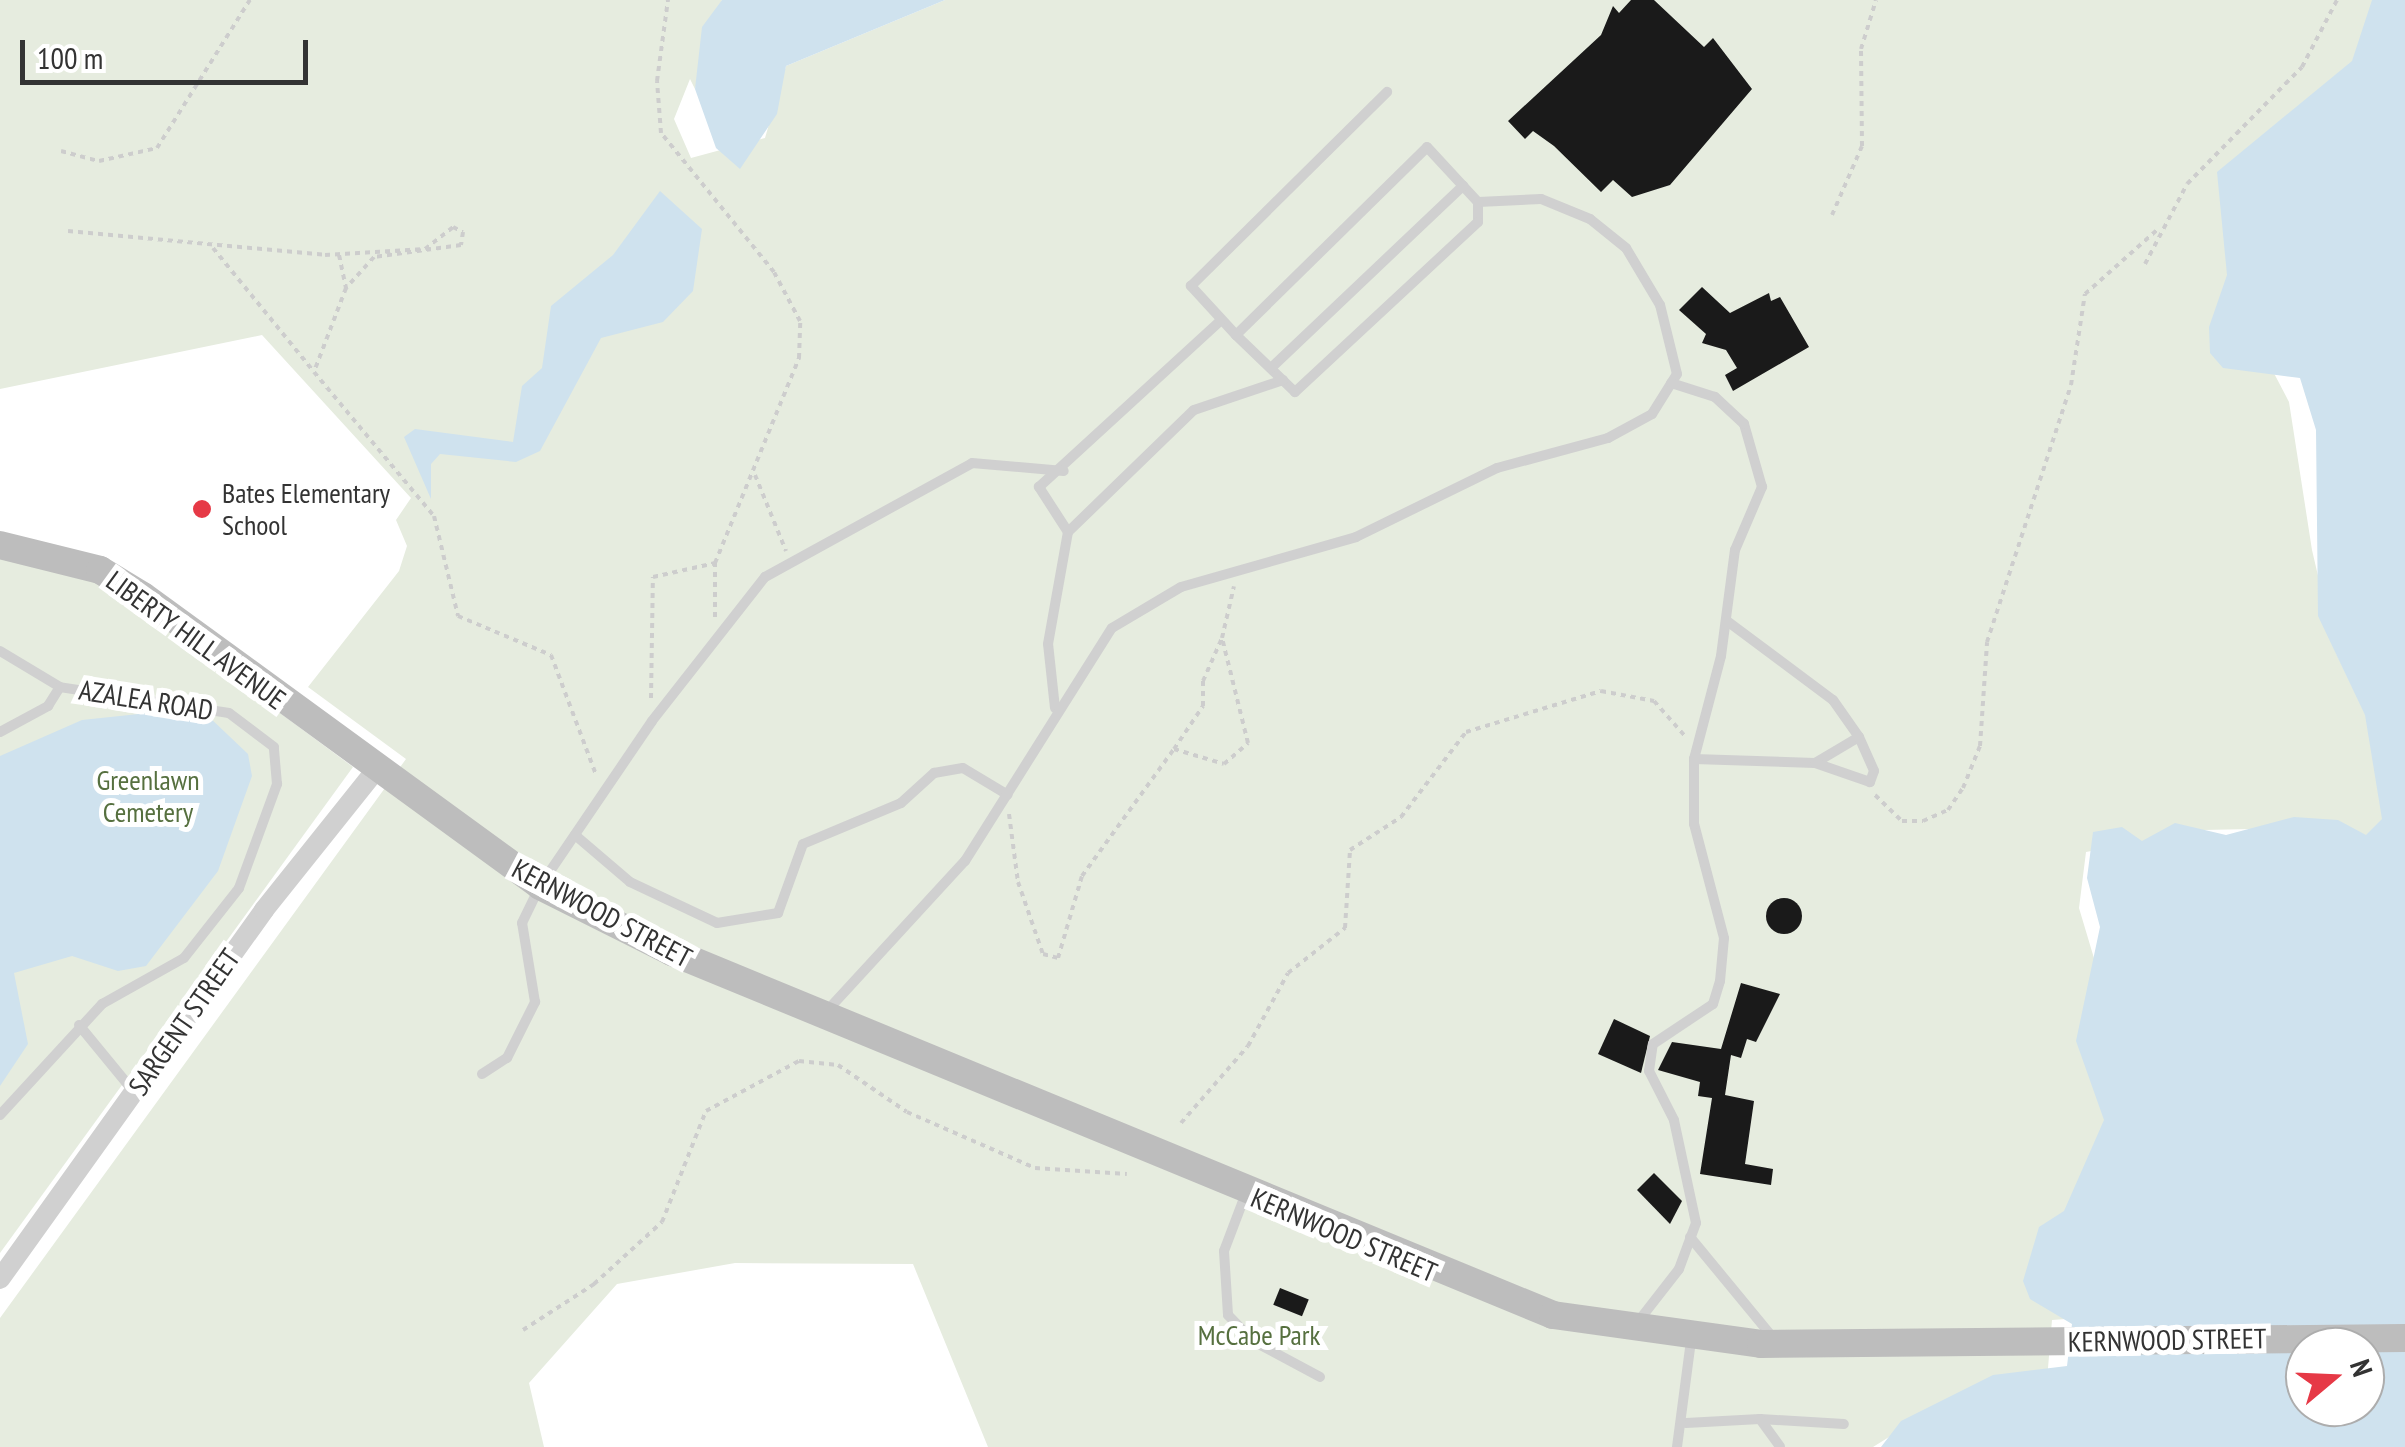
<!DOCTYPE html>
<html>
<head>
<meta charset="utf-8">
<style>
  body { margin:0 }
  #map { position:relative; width:2405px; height:1447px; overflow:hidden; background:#fff; font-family:"PT Sans Narrow",sans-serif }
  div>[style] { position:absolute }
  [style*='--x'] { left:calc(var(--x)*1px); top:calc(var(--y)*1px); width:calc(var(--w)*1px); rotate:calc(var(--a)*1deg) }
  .green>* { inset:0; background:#e6ecdf }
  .water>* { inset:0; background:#cfe2ee }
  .building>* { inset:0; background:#1a1a1a; transform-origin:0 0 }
  .round { border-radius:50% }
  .path>* { height:4px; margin-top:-2px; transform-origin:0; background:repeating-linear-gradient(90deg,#cdcdcd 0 5px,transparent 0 10px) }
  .service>* { height:10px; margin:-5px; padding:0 5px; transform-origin:5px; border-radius:5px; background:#d0d0d0 }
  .minor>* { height:20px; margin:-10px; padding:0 10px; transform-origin:10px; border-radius:10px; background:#d0d0d0 }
  .secondary>* { height:28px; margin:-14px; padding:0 14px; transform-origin:14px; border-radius:14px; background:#bdbdbd }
  .dots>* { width:28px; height:28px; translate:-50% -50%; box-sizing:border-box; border:5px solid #fff; border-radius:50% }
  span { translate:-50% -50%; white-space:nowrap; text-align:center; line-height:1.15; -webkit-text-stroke:10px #fff; paint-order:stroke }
  .poi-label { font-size:28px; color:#333 }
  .left { translate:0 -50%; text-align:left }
  .street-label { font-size:28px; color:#333 }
  .park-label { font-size:28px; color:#56703f }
  .north { position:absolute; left:2285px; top:1327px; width:100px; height:100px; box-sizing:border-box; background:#fff; border:2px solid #adadad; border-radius:50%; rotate:71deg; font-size:28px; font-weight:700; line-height:40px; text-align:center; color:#333 }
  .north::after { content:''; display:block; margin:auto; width:35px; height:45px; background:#e63946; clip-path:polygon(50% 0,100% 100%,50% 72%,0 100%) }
  .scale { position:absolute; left:20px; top:40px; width:288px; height:45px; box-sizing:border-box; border:5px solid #333; border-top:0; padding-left:12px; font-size:30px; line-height:35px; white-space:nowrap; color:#333; -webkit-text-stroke:8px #fff; paint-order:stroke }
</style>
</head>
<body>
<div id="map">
  <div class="green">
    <div style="clip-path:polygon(0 0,722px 0,695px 89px,690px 79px,674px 119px,691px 158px,765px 138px,786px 66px,945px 0,2398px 0,2255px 337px,2289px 402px,2312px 550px,2336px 653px,2366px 715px,2383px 819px,2366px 836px,2349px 827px,2203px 830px,2086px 852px,2079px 908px,2122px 1052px,2125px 1120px,2048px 1305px,2066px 1319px,2052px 1320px,2046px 1392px,1913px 1422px,1873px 1447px,988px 1447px,913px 1264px,735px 1263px,617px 1284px,529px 1383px,544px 1447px,0 1447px,0 1318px,406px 759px,308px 687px,399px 571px,407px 546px,396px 520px,411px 498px,262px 335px,0 389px)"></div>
    <div style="clip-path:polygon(0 559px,36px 559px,108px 586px,353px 767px,0 1253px)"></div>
  </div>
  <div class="water">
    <div style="clip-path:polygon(722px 0,945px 0,786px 66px,777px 114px,740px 169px,716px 148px,695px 89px,702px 27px)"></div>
    <div style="clip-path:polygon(evenodd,2372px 0,2405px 0,2405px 1447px,1881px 1447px,1901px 1421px,1993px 1375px,2067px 1366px,2072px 1324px,2030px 1299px,2023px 1281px,2039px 1227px,2064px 1211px,2104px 1120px,2076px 1041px,2100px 927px,2087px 878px,2093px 832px,2122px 827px,2142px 841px,2175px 823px,2226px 835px,2294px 817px,2338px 820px,2366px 835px,2382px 819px,2365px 715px,2318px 616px,2316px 430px,2300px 378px,2223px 368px,2210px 353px,2209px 327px,2227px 275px,2217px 172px,2352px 61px,2372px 0,2305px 1347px,2365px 1347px,2365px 1407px,2305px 1407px,2305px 1347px)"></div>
    <div style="clip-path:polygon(660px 191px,702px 229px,693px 291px,663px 322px,601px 338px,540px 451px,516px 462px,440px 454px,431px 464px,431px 499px,404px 437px,415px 429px,513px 442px,522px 386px,542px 368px,551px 306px,613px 255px)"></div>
    <div style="clip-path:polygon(186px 709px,207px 715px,248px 754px,252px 776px,218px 871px,146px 966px,118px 971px,72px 956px,14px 973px,28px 1044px,0 1086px,0 756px,82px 720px)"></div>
  </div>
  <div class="building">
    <div style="clip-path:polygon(1631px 0,1654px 0,1704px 47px,1713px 38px,1752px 89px,1670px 185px,1632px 197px,1613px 180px,1601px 192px,1554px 146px,1533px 131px,1525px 139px,1508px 121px,1601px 35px,1613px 6px,1619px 13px)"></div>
    <div style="clip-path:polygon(1702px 287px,1730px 313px,1769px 293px,1771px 301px,1780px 297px,1809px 347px,1733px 391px,1725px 375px,1737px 368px,1726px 350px,1702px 343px,1706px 334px,1679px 310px)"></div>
    <div class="round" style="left:1766px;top:898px;width:36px;height:36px"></div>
    <div style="clip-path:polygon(1741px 983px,1780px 994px,1756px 1042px,1747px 1039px,1741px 1058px,1731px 1055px,1725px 1095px,1754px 1101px,1745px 1164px,1773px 1169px,1771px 1185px,1700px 1174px,1712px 1098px,1698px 1096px,1700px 1082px,1658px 1070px,1672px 1042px,1721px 1049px)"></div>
    <div style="clip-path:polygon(1614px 1019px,1650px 1036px,1641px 1073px,1598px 1054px)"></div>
    <div style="clip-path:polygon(1654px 1173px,1682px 1201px,1670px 1224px,1637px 1190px)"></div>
    <div style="left:1280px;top:1288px;width:31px;height:18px;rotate:22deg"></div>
  </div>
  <div class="path">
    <div style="--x:61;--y:151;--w:39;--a:15"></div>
    <div style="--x:99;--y:161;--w:59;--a:-12.6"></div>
    <div style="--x:157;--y:148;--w:175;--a:-57.9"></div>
    <div style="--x:1832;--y:215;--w:75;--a:-66.5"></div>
    <div style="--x:1862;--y:146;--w:97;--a:-90.6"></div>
    <div style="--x:1861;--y:49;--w:51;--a:-73"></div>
    <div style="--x:68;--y:231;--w:258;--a:5.3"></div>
    <div style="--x:325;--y:255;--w:100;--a:-3.4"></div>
    <div style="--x:425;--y:249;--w:36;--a:-38"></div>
    <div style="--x:453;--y:227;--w:11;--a:27"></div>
    <div style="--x:463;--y:232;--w:13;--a:99"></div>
    <div style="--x:461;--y:245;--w:88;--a:172.1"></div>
    <div style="--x:374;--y:257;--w:42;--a:132.1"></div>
    <div style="--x:346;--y:288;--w:90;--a:110.9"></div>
    <div style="--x:314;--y:372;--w:187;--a:50.2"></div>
    <div style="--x:434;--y:516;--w:103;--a:76.5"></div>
    <div style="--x:458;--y:616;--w:101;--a:22.8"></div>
    <div style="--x:551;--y:655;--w:128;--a:69.4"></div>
    <div style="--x:213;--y:248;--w:160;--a:50.8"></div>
    <div style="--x:339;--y:255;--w:34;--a:78"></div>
    <div style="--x:2145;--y:264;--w:90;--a:-62.3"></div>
    <div style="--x:2187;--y:184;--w:164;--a:-45.5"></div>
    <div style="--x:2302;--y:67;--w:76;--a:-62.4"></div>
    <div style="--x:755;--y:475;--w:82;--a:67.8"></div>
    <div style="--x:715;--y:617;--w:54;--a:-90"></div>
    <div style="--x:651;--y:698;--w:121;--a:-89.1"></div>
    <div style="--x:653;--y:577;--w:64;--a:-12.7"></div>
    <div style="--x:715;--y:563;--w:222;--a:-67.7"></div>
    <div style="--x:799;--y:358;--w:37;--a:-88"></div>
    <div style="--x:800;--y:321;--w:55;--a:-118"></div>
    <div style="--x:774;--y:272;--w:179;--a:-129.1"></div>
    <div style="--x:661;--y:133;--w:52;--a:-94.4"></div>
    <div style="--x:657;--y:81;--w:82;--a:-82.3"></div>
    <div style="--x:1174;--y:749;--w:52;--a:-56"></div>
    <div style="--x:1203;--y:706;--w:25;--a:-90"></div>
    <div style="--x:1203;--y:681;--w:47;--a:-66.2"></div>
    <div style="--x:1875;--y:795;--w:37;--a:44"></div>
    <div style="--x:1902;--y:821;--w:21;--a:0"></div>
    <div style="--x:1923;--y:821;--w:27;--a:-24"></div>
    <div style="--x:1948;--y:810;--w:27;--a:-56"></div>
    <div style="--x:1963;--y:788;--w:45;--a:-68"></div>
    <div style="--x:1980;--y:746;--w:104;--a:-86.1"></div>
    <div style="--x:1987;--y:642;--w:270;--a:-71.9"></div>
    <div style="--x:2071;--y:385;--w:92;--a:-81.3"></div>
    <div style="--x:2085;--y:294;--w:99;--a:-41.7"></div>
    <div style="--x:1009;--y:814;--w:69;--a:82.5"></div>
    <div style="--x:1018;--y:882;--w:76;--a:70.9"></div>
    <div style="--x:1043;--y:954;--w:16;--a:15"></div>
    <div style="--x:1058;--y:958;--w:85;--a:-73.7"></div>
    <div style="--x:1082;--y:876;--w:157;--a:-54.1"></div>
    <div style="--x:1174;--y:749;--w:52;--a:16.7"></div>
    <div style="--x:1224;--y:764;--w:32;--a:-41"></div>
    <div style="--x:1248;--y:743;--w:108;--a:-103.9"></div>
    <div style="--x:1222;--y:638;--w:53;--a:-77"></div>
    <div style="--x:1181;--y:1123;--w:102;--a:-49"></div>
    <div style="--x:1248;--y:1046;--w:83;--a:-61.3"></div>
    <div style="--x:1288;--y:973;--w:73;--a:-38.3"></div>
    <div style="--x:1345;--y:928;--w:78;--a:-86.3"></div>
    <div style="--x:1350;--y:850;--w:61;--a:-32.9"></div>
    <div style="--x:1401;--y:817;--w:107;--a:-52.6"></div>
    <div style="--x:1466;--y:732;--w:141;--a:-16.9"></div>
    <div style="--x:1601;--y:691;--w:54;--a:10.7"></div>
    <div style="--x:1654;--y:701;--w:47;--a:48.5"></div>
    <div style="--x:523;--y:1330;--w:85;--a:-32.9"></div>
    <div style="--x:594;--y:1284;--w:92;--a:-42.4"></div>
    <div style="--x:662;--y:1222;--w:119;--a:-68.4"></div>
    <div style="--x:706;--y:1111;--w:106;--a:-28.3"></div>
    <div style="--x:799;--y:1061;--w:39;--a:6"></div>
    <div style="--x:838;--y:1065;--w:83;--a:34.3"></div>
    <div style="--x:907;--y:1112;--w:140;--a:23.6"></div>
    <div style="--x:1035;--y:1168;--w:92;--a:3.7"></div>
  </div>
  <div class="service">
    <div style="--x:1427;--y:147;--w:75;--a:47.2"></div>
    <div style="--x:1478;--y:202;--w:20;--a:90"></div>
    <div style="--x:1478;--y:222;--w:250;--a:137.1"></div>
    <div style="--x:1295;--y:392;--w:82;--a:-136"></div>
    <div style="--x:1236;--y:335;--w:268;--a:-44.5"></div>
    <div style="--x:1236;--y:335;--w:67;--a:-132.6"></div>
    <div style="--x:1191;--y:286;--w:276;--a:-44.7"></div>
    <div style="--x:1271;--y:368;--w:265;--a:-43.5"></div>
    <div style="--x:1068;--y:532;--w:54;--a:-122.8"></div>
    <div style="--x:1039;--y:487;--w:247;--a:-42.5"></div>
    <div style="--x:1727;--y:621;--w:132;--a:36.7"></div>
    <div style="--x:1833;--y:700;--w:45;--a:54.9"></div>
    <div style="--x:0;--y:651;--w:70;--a:31"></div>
    <div style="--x:1055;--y:708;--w:64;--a:-96.2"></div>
    <div style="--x:1048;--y:644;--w:114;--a:-79.9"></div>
    <div style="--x:1068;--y:532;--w:175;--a:-44.1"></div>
    <div style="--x:1194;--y:410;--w:94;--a:-18.6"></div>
    <div style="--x:0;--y:732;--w:55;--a:-28.4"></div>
    <div style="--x:48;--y:706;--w:22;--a:-58"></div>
    <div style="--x:1694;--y:759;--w:121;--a:1.9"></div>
    <div style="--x:1815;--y:763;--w:51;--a:-30.6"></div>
    <div style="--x:1859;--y:737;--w:37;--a:66"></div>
    <div style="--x:1874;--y:771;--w:12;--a:110"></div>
    <div style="--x:1870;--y:782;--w:58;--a:-160.9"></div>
    <div style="--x:575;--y:835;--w:72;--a:40.5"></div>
    <div style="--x:630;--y:882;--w:96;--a:25.2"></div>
    <div style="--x:717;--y:923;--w:62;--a:-9.3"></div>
    <div style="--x:778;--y:913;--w:73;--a:-70.1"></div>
    <div style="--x:803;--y:844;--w:106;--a:-22.7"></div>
    <div style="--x:901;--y:803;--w:45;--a:-42.3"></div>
    <div style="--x:934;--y:773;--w:29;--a:-10"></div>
    <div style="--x:963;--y:768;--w:52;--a:31"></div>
    <div style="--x:825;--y:1013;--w:207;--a:-47.4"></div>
    <div style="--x:965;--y:861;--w:275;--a:-57.8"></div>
    <div style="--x:1112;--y:628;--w:80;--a:-30.7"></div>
    <div style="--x:1181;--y:587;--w:182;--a:-15.9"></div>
    <div style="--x:1356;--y:537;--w:157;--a:-26.1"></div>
    <div style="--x:1497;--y:468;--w:115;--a:-15.1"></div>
    <div style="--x:1608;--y:438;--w:50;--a:-28.6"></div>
    <div style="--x:1652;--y:414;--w:47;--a:-58"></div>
    <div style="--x:1677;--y:374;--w:71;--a:-103.8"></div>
    <div style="--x:1660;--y:305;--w:66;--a:-120.8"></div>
    <div style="--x:1626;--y:248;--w:46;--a:-141.1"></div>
    <div style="--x:1590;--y:219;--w:53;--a:-157.8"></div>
    <div style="--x:1541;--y:199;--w:63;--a:177.3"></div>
    <div style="--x:79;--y:1025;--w:87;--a:50.6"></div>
    <div style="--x:482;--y:1074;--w:30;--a:-33"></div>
    <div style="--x:507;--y:1058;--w:63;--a:-63.4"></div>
    <div style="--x:535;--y:1002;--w:80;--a:-99.3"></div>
    <div style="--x:522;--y:923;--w:41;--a:-64.1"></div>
    <div style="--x:540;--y:886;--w:199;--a:-55.8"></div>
    <div style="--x:652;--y:721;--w:183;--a:-51.9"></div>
    <div style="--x:765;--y:577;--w:236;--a:-28.8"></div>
    <div style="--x:972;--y:463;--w:92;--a:5"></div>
    <div style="--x:0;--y:1115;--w:151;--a:-47.4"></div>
    <div style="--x:102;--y:1004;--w:94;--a:-29.3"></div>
    <div style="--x:184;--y:958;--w:89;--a:-51.8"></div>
    <div style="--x:239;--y:888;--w:111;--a:-69.9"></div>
    <div style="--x:277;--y:784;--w:37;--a:-95"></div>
    <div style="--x:274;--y:747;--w:56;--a:-142.9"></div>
    <div style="--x:229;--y:713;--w:171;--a:-171.3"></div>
    <div style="--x:1246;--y:1193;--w:62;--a:110.8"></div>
    <div style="--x:1224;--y:1251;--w:64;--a:86.4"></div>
    <div style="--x:1228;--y:1315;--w:36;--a:46"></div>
    <div style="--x:1253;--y:1341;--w:76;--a:28.2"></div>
    <div style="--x:1690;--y:1237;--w:132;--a:50.5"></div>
    <div style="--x:1637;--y:1323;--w:68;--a:-52.1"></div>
    <div style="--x:1679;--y:1269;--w:49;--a:-69.7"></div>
    <div style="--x:1696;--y:1223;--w:105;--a:-102.1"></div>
    <div style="--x:1674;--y:1120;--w:55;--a:-117"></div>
    <div style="--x:1649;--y:1071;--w:27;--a:-82"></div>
    <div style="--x:1653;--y:1044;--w:72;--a:-33.7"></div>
    <div style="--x:1713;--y:1004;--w:24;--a:-73"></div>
    <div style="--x:1720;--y:981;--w:43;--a:-84.7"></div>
    <div style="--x:1724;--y:938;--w:118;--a:-104.7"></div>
    <div style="--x:1694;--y:824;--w:65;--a:-90"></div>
    <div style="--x:1694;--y:759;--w:106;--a:-75.3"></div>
    <div style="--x:1721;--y:656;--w:107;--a:-82.5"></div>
    <div style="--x:1735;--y:550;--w:69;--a:-66.8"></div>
    <div style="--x:1762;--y:487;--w:66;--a:-105.9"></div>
    <div style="--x:1744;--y:424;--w:40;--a:-137"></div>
    <div style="--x:1715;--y:397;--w:46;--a:-162.3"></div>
    <div style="--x:1760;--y:1419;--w:84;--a:3.4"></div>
    <div style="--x:1686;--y:1423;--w:74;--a:-3.1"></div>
    <div style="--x:1760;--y:1419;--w:34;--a:54"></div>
    <div style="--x:1677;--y:1447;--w:107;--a:-82.5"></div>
  </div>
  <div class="minor">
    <div style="--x:0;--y:1279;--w:454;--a:-54.4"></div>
    <div style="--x:264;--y:910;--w:178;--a:-51.4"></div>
  </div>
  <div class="secondary">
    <div style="--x:0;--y:545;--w:103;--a:14"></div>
    <div style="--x:100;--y:570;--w:50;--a:31.2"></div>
    <div style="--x:143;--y:596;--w:492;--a:36.1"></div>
    <div style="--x:540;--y:886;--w:148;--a:26.6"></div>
    <div style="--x:672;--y:952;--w:953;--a:22.39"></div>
    <div style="--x:1553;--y:1315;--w:210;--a:7.9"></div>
    <div style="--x:1761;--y:1344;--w:644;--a:-0.53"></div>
  </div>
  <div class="dots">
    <div style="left:202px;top:509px;background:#e63946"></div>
  </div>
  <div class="poi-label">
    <span class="left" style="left:222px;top:509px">Bates Elementary<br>School</span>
  </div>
  <div class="street-label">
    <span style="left:196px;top:640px;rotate:36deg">LIBERTY HILL AVENUE</span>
    <span style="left:146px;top:700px;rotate:9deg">AZALEA ROAD</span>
    <span style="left:602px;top:913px;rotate:28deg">KERNWOOD STREET</span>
    <span style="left:184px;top:1022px;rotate:-55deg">SARGENT STREET</span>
    <span style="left:1344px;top:1235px;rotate:23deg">KERNWOOD STREET</span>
    <span style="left:2167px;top:1340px;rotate:-1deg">KERNWOOD STREET</span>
  </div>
  <div class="park-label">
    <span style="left:148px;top:796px">Greenlawn<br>Cemetery</span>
    <span style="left:1259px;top:1335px">McCabe Park</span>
  </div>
  <div class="north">N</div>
  <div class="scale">100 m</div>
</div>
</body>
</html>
